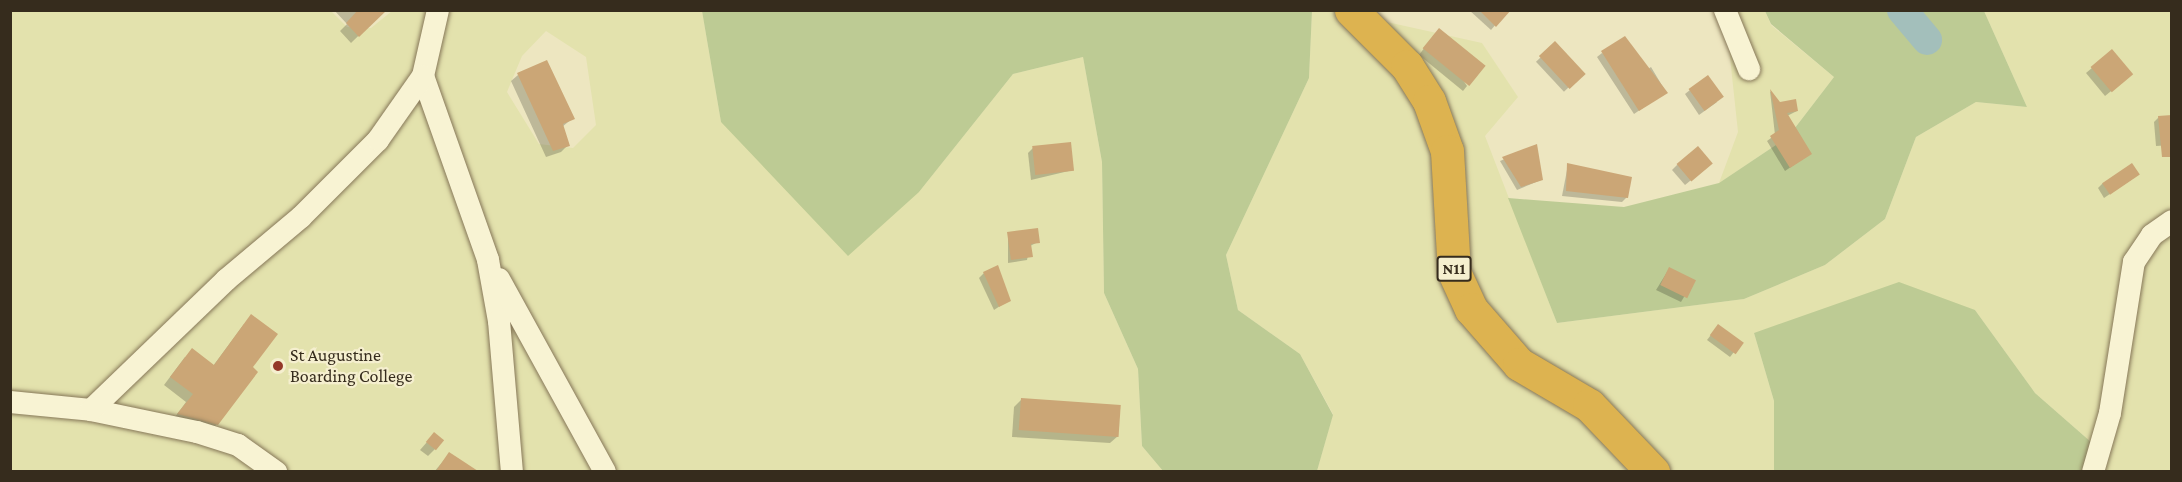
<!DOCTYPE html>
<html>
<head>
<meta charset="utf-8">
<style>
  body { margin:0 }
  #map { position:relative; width:2182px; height:482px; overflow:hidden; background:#ede6c0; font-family:"Crimson Pro",serif }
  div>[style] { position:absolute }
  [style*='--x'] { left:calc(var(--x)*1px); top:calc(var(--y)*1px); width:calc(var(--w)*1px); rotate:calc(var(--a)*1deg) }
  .farmland>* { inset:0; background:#e3e2ad }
  .green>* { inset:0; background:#bdcb94 }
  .shadow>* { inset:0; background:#0003; transform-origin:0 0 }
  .river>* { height:30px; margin:-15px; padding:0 15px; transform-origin:15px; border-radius:15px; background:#a3bfbb }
  .building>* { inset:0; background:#cba676; transform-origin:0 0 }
  .roads { filter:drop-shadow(0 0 2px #867758) drop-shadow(0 0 2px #867758) }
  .minor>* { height:22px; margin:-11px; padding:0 11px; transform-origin:11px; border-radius:11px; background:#f8f3d3 }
  .highway>* { height:33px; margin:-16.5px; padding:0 16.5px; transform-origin:16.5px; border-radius:16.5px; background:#ddb350 }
  .dots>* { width:16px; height:16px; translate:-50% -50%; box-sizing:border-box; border:3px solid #f5efcf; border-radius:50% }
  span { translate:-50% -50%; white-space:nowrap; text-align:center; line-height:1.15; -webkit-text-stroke:4.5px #f5efcf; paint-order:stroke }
  .shield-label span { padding:2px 4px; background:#f5efcf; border:2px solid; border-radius:4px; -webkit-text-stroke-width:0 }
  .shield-label { font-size:16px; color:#362c1d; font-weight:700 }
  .poi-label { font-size:18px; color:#362c1d }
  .left { translate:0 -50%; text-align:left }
  .frame { position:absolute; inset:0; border:12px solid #362c1d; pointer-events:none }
</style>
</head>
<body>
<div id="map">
  <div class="farmland">
    <div style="clip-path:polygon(evenodd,330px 10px,347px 27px,371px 28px,392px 11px,702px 11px,721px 122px,919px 192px,1013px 74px,1083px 57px,1102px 162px,1104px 293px,1138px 369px,1142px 446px,1163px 471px,11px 471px,10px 11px,330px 10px,546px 31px,586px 57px,596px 125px,573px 148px,539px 144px,507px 92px,522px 56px,546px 31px)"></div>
    <div style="clip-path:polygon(1312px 11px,1337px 11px,1482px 43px,1518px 97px,1485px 136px,1557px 323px,1744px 299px,1825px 265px,1885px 219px,1916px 137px,1976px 102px,2027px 107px,1984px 11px,2171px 11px,2171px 471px,2103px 471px,2107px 456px,2035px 393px,1975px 310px,1754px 333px,1774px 401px,1774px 471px,1317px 471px,1333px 414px,1300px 354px,1238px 310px,1226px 255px,1309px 78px)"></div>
    <div style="clip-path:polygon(1725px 11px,1765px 11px,1771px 25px,1834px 77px,1788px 137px,1719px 183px,1738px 132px)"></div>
  </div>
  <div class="green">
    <div style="clip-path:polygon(702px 11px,1312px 11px,1309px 78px,1226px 255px,1238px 310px,1300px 354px,1333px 415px,1317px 471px,1163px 471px,1142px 446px,1138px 369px,1104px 293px,1102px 162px,1083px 57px,1013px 74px,919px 192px,848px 256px,721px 122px)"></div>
    <div style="clip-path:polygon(1765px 11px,1984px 11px,2027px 107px,1976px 102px,1916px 137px,1885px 219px,1825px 265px,1744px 299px,1557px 323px,1508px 198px,1624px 207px,1719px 183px,1788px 137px,1834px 77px,1771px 24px)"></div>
    <div style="clip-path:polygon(1899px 282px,1975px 310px,2035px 393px,2107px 456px,2103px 471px,1774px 471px,1774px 401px,1754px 333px)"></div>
  </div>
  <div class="shadow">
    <div style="clip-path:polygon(334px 10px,385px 10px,351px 43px,340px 31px,347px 24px)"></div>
    <div style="clip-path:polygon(1469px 10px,1508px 10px,1491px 30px)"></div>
    <div style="clip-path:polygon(1434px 35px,1467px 86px,1463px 91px,1419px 55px)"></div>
    <div style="left:1555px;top:44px;width:41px;height:26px;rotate:47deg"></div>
    <div style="clip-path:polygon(2112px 51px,2126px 79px,2105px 96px,2086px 73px)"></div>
    <div style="clip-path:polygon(1602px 53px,1645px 71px,1651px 67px,1666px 92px,1634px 114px,1597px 57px)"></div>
    <div style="clip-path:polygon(518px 75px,573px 118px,562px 127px,568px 145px,561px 152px,546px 157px,511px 81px)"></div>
    <div style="clip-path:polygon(1690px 90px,1717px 102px,1699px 115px,1685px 94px)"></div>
    <div style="clip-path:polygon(1770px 91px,1779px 104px,1797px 111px,1787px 116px,1810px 154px,1785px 171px,1767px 141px,1775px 135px)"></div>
    <div style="clip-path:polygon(2159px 117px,2172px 145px,2156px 146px,2154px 122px)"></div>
    <div style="clip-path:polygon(1536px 146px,1541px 180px,1517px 190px,1500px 161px)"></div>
    <div style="clip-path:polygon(1033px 148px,1073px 170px,1031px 180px,1028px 153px)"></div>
    <div style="clip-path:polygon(1568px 165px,1627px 197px,1622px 202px,1562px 196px)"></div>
    <div style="clip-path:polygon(1677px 165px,1706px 168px,1685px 185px,1672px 170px)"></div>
    <div style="clip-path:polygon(2138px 175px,2104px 198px,2098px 188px,2103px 183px)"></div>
    <div style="clip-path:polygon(1008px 233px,1038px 242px,1030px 246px,1027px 260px,1008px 263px)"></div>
    <div style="clip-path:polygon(1669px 269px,1694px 280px,1681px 302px,1656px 290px)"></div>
    <div style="clip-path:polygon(984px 273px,1009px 300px,994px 310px,979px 278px)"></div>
    <div style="clip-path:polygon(244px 324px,251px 368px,217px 424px,210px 431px,172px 421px,186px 402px,164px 385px,185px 357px,213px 366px)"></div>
    <div style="clip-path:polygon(1714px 331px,1734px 352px,1730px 357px,1707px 340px)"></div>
    <div style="clip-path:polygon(1021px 400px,1118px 436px,1110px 443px,1012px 437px,1014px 407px)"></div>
    <div style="clip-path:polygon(434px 434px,435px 449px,428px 456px,420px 450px)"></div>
    <div style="clip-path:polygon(449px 454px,471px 468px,468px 472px,434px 472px)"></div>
  </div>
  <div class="river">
    <div style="--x:1902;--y:10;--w:39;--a:50"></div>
  </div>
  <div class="building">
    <div style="clip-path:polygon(358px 10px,387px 10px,359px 37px,346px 23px)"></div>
    <div style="clip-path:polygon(1479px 10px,1511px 10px,1496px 27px)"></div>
    <div style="left:1439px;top:28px;width:60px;height:26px;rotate:39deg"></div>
    <div style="clip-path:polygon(1625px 36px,1668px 93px,1639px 111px,1601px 51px)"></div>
    <div style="left:1555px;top:41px;width:45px;height:22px;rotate:47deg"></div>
    <div style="left:2112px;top:49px;width:33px;height:28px;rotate:50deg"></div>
    <div style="clip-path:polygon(547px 60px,575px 119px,563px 124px,570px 146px,553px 151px,517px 73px)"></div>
    <div style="left:1708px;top:75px;width:27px;height:24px;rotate:54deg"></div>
    <div style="clip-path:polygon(1770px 89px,1780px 102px,1796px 99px,1798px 111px,1787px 113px,1812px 154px,1790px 168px,1770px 136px,1779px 130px)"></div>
    <div style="clip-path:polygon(2172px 115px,2172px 157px,2162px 157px,2158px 116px)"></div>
    <div style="left:1071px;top:142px;width:29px;height:39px;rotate:84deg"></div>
    <div style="clip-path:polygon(1537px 144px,1543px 180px,1521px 187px,1502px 157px)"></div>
    <div style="left:1698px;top:146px;width:23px;height:28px;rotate:50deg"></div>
    <div style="clip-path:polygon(1567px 163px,1632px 177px,1628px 198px,1566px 191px)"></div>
    <div style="left:2132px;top:163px;width:14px;height:36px;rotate:56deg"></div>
    <div style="clip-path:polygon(1038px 228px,1040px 243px,1031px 244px,1033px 257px,1011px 260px,1007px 232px)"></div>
    <div style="clip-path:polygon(998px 265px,1011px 301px,999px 307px,983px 272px)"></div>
    <div style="left:1669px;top:267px;width:30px;height:20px;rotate:26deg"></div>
    <div style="clip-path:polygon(251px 314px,278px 334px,253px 367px,258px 372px,218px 425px,177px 414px,193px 394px,170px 377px,192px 348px,214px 365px)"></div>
    <div style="left:1718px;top:324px;width:32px;height:14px;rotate:36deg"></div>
    <div style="left:1021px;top:398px;width:100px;height:32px;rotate:4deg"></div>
    <div style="left:434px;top:432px;width:13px;height:13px;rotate:39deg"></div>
    <div style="clip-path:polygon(449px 452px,478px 471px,436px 471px)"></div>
  </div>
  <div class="roads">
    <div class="minor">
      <div style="--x:438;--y:10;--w:68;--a:102.8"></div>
      <div style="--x:423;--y:76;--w:195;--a:70.5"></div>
      <div style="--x:488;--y:260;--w:62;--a:79.8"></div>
      <div style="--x:499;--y:321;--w:152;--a:85.1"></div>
      <div style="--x:1725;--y:10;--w:64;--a:67.9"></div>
      <div style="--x:499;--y:279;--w:220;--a:61.2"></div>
      <div style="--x:10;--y:402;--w:81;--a:5.6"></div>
      <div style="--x:91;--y:410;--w:108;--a:11.7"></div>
      <div style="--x:197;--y:432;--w:43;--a:17.6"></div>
      <div style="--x:238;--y:445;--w:47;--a:35.4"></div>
      <div style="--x:91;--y:410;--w:187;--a:-43.9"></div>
      <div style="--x:226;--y:280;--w:98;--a:-40"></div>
      <div style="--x:301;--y:217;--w:109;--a:-45"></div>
      <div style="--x:378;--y:140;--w:78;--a:-54.9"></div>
      <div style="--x:2093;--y:472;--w:61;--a:-73.9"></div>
      <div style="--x:2110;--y:413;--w:153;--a:-81"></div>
      <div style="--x:2134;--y:262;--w:32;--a:-56"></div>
      <div style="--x:2152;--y:235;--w:24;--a:-35"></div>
    </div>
    <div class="highway">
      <div style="--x:1351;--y:10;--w:79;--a:45"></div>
      <div style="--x:1407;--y:66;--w:41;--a:57.8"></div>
      <div style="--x:1429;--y:101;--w:53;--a:70.2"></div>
      <div style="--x:1447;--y:151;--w:121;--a:86.7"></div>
      <div style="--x:1454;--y:272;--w:41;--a:65.3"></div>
      <div style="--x:1471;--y:309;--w:73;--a:48.9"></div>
      <div style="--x:1519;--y:364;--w:81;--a:30.4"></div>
      <div style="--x:1589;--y:405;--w:93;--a:46.3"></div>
    </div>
  </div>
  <div class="dots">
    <div style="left:278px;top:366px;background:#943829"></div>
  </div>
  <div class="shield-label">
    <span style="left:1454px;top:269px">N11</span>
  </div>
  <div class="poi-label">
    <span class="left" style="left:290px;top:366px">St Augustine<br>Boarding College</span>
  </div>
  <div class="frame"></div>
</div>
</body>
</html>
